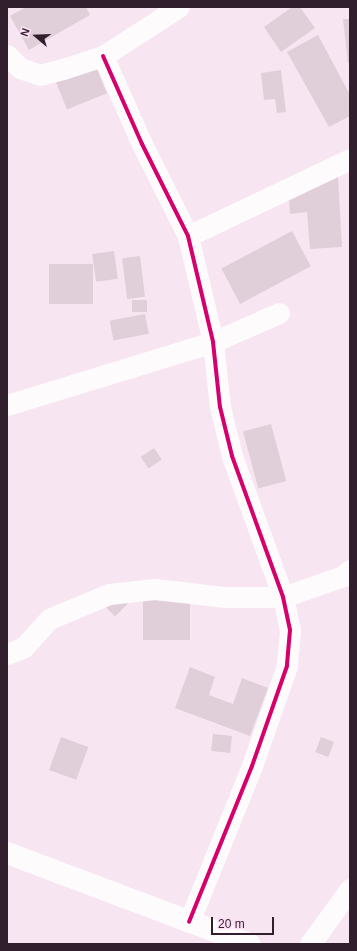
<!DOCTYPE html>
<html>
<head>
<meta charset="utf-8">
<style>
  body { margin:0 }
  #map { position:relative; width:357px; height:951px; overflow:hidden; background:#f7e6f2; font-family:Arial,sans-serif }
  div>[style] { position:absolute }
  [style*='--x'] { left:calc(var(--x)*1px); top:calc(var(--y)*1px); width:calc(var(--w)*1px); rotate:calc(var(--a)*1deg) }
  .building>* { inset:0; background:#e0ced8; transform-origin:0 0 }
  .minor>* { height:21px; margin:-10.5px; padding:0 10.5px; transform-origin:10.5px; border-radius:10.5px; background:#fefbfd }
  .trunk>* { height:22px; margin:-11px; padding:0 11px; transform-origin:11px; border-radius:11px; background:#fefbfd }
  .cycleway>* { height:4px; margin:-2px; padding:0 2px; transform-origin:2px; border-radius:2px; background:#d6006c }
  span { translate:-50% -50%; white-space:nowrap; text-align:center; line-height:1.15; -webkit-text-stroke:3.5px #fde0f6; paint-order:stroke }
  .frame { position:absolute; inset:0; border:8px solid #311f2d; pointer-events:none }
  .north { position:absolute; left:16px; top:16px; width:40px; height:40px; -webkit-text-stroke:3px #fde0f6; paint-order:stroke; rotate:289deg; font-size:11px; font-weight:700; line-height:16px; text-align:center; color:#311f2d }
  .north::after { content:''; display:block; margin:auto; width:14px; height:18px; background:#311f2d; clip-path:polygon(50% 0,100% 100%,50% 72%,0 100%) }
  .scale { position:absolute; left:211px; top:917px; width:63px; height:18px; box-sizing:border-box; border:2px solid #311f2d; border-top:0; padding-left:5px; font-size:12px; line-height:14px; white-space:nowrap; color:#311f2d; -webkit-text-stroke:3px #fde0f6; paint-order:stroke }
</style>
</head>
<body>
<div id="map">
  <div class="building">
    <div style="clip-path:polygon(26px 7px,86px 7px,90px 15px,29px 50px,10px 16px)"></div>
    <div style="clip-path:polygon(292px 7px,300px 7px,315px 28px,281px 52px,264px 27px)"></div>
    <div style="clip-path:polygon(343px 19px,350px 19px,350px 62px,348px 63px)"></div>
    <div style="clip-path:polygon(318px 35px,350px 95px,350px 116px,329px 127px,287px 52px)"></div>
    <div style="left:93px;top:59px;width:37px;height:43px;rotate:68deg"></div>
    <div style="clip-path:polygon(281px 70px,286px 112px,277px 113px,275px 99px,264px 100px,261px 73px)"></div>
    <div style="clip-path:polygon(338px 177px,342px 247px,310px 249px,307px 212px,290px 214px,288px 180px)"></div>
    <div style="left:292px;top:231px;width:40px;height:80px;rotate:62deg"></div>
    <div style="left:114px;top:251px;width:28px;height:22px;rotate:82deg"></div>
    <div style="left:140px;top:256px;width:41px;height:18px;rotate:83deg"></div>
    <div style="left:49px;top:264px;width:44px;height:40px"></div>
    <div style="left:132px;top:300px;width:15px;height:12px"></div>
    <div style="left:145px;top:314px;width:20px;height:36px;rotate:79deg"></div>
    <div style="left:271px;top:424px;width:59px;height:29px;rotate:75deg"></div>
    <div style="left:154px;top:448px;width:14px;height:16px;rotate:56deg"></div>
    <div style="left:113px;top:589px;width:21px;height:18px;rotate:45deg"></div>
    <div style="left:190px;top:597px;width:43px;height:47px;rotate:90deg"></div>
    <div style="clip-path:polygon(190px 667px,215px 677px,209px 695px,233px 704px,242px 678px,268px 688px,250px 736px,175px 708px)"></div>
    <div style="left:213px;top:734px;width:19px;height:17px;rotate:6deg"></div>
    <div style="left:61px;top:737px;width:29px;height:35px;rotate:20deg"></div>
    <div style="left:321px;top:737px;width:14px;height:16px;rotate:21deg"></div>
  </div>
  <div class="minor">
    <div style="--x:7;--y:55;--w:18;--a:45"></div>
    <div style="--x:20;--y:68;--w:21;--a:19"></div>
    <div style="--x:40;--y:75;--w:24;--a:-15"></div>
    <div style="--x:63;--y:69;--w:42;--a:-18"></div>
    <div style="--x:103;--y:56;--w:90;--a:-32.8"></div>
    <div style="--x:103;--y:56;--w:96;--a:66.1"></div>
    <div style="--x:142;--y:144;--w:103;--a:63.4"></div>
    <div style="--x:188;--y:236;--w:109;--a:76.7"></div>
    <div style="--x:213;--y:342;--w:65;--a:83.9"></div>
    <div style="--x:220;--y:407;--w:50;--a:76.2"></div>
    <div style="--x:232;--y:456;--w:150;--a:70.1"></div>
    <div style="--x:283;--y:597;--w:34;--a:78"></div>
    <div style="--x:290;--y:630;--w:36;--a:95"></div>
    <div style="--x:287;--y:666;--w:106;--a:109.3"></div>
    <div style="--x:252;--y:766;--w:168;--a:112"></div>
    <div style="--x:188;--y:236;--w:179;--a:-25.4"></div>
    <div style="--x:7;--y:405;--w:215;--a:-17"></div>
    <div style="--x:213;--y:342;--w:72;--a:-23.7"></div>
    <div style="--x:7;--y:654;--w:18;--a:-22"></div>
    <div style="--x:24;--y:647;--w:38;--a:-48"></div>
    <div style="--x:49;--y:619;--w:65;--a:-22.6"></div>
    <div style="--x:109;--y:594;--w:46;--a:-6.2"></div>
    <div style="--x:155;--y:589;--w:69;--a:6.6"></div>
    <div style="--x:224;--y:597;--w:59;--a:0"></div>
    <div style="--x:283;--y:597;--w:64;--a:-19.3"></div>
    <div style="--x:343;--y:576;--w:9;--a:-41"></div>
    <div style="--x:310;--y:944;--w:68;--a:-54"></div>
  </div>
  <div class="trunk">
    <div style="--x:7;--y:853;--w:259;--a:20.6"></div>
  </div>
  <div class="cycleway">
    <div style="--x:103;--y:56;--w:96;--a:66.1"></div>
    <div style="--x:142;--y:144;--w:103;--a:63.4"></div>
    <div style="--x:188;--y:236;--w:109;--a:76.7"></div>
    <div style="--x:213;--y:342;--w:65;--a:83.9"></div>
    <div style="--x:220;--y:407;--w:50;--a:76.2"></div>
    <div style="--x:232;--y:456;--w:150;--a:70.1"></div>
    <div style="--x:283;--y:597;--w:34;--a:78"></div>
    <div style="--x:290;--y:630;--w:36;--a:95"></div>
    <div style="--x:287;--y:666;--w:106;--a:109.3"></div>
    <div style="--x:252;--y:766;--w:168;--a:112"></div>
  </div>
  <div class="frame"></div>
  <div class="north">N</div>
  <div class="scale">20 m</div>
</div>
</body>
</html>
